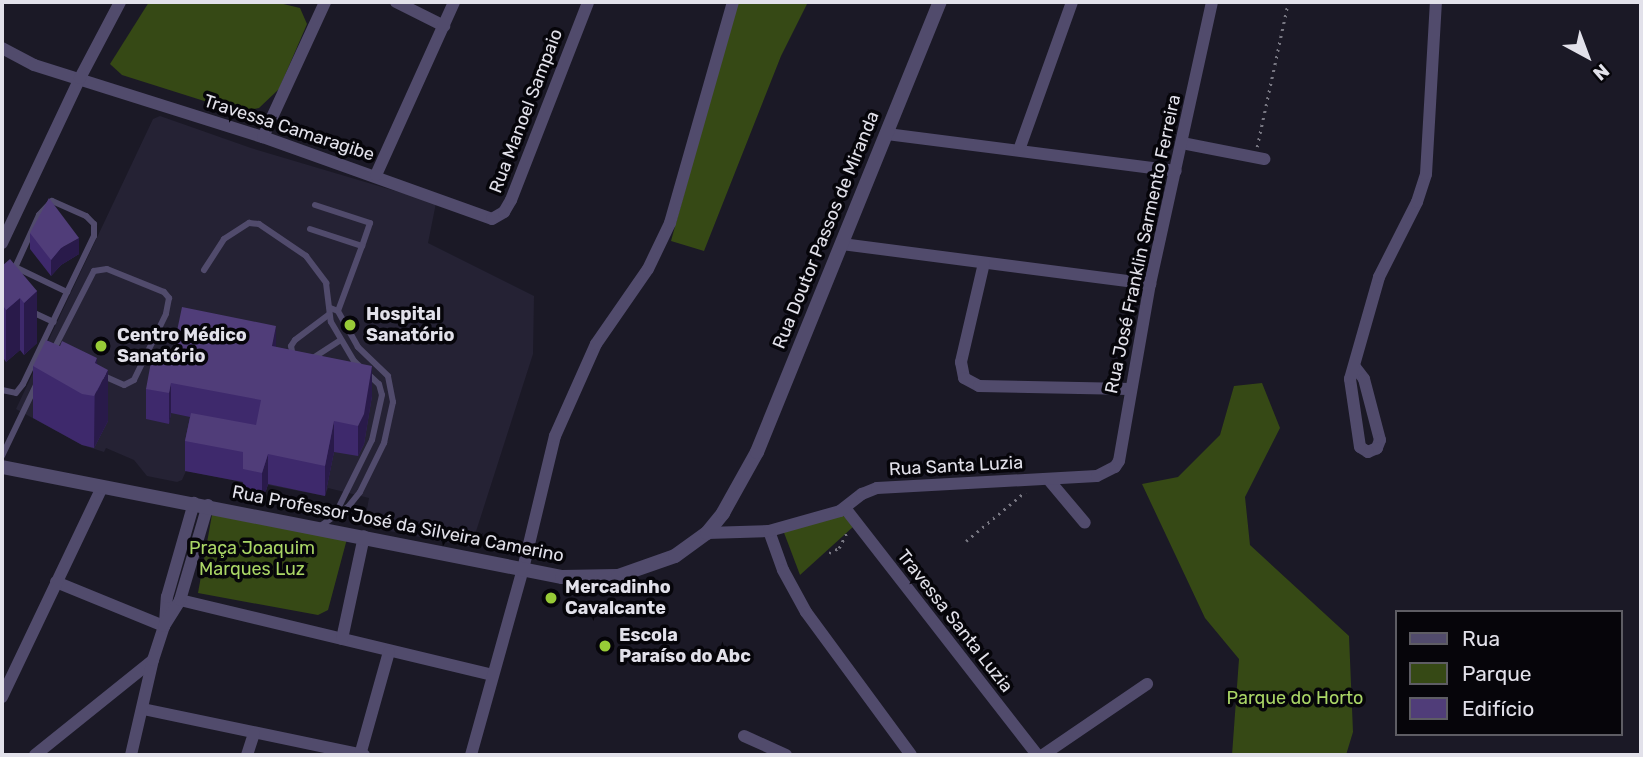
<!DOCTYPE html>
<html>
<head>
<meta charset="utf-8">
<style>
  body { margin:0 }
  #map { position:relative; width:1643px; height:757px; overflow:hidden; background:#1b1926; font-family:Rubik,sans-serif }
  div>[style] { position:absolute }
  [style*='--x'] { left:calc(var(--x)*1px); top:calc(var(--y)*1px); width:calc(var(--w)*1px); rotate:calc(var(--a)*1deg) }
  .built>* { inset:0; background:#252234 }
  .green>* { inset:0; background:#364915 }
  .path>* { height:2.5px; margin-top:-1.25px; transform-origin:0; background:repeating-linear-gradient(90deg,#787782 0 2px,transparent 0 7px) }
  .service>* { height:6px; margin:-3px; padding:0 3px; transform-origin:3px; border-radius:3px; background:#514b6c }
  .minor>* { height:12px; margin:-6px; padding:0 6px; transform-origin:6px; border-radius:6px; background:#514b6c }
  .tertiary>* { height:14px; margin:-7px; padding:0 7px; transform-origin:7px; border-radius:7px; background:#514b6c }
  .wall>* { inset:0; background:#3e296c }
  .shaded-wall>* { inset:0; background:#291a4a }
  .building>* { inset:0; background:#503d79 }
  .dots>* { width:19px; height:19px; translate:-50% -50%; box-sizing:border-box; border:4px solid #06050a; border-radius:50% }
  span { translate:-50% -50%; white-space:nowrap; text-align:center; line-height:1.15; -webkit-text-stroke:7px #06050a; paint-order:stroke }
  .street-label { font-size:18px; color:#e2e1ea }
  .poi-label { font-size:18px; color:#e2e1ea; font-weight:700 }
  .left { translate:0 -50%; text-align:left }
  .park-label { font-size:18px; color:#aad666 }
  .frame { position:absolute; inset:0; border:4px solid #e2e1ea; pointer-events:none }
  .legend { position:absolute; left:1395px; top:610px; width:228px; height:126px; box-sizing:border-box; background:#06050a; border:2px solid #5e5d64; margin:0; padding:9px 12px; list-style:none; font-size:21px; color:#e2e1ea }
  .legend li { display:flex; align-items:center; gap:14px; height:35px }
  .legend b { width:35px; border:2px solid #5e5d64 }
  .north { position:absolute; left:1552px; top:21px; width:70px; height:70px; -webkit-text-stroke:5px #06050a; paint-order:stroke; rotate:139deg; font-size:19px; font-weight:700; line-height:28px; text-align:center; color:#e2e1ea }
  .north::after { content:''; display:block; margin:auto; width:24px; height:32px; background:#e2e1ea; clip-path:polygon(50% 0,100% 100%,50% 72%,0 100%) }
</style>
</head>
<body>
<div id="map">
  <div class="built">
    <div style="clip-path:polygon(160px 116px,251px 148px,436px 203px,428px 243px,534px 296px,533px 354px,471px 547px,364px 526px,369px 498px,328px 488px,325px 496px,268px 485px,262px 503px,243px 499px,242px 482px,186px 471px,182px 480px,177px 482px,147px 476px,134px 460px,106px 448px,104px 452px,82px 445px,16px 409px,153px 119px)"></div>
  </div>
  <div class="green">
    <div style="clip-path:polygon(149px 2px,275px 2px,300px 8px,307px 24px,279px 89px,259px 108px,239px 112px,122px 75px,110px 64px)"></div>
    <div style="clip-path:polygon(737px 2px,808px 2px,781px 56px,704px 251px,671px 241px)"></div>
    <div style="clip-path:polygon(1262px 383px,1280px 428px,1245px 497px,1250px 545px,1349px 636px,1353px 732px,1346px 755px,1232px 755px,1239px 659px,1205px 618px,1142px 484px,1178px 477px,1220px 435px,1234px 386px)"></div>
    <div style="clip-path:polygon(213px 509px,348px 535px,328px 610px,318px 615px,198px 593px)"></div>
    <div style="clip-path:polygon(848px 513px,854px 526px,800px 575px,783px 530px)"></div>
  </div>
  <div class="path">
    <div style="--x:1257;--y:147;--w:148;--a:-77.9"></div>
    <div style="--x:966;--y:541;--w:77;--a:-39.7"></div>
    <div style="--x:829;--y:553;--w:11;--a:-27"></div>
    <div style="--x:839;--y:548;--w:18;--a:-63"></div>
  </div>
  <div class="service">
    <div style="--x:315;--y:205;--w:58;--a:18.1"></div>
    <div style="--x:370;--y:223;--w:24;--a:109"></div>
    <div style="--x:310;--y:229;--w:55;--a:18.1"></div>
    <div style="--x:362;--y:246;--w:69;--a:110.3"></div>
    <div style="--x:15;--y:267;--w:58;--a:25.7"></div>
    <div style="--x:204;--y:270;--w:37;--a:-57"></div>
    <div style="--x:224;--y:239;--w:30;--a:-33"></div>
    <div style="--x:249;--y:223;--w:10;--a:6"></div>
    <div style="--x:259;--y:224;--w:57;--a:34.2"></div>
    <div style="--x:306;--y:256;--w:34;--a:53"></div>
    <div style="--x:326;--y:283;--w:39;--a:83"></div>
    <div style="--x:331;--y:322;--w:45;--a:59.5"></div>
    <div style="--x:354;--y:361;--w:34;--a:43"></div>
    <div style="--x:379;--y:384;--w:11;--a:75"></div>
    <div style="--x:382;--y:395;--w:46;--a:102.5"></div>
    <div style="--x:372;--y:440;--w:81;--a:116.3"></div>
    <div style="--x:30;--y:311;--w:26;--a:25"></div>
    <div style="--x:53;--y:351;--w:90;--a:-62.9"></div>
    <div style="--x:94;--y:271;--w:13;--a:-9"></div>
    <div style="--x:107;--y:269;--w:61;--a:22"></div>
    <div style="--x:164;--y:292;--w:8;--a:50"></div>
    <div style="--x:169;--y:298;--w:16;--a:101"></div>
    <div style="--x:166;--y:314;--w:73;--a:115.9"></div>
    <div style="--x:134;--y:380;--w:11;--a:153"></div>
    <div style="--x:124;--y:385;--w:24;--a:-156"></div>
    <div style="--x:293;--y:357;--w:11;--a:-100"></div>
    <div style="--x:291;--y:346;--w:7;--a:-56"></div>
    <div style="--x:295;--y:340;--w:41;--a:-37.1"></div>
    <div style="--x:313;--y:358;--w:33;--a:-33"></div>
    <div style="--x:2;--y:390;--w:14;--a:12"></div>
    <div style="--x:16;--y:393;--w:11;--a:-52"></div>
    <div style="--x:23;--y:384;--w:164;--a:-64.4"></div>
    <div style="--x:94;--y:236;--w:12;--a:-90"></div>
    <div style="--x:94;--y:224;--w:11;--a:-135"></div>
    <div style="--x:86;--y:216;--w:37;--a:-156"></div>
    <div style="--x:52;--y:201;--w:19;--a:133"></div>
    <div style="--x:39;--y:215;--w:63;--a:114.5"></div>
    <div style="--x:2;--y:456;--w:81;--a:-64.4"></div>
    <div style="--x:319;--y:527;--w:35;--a:-35"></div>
    <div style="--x:348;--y:507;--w:19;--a:-51"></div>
    <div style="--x:360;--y:492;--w:55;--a:-63.9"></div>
    <div style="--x:384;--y:443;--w:42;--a:-77.6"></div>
    <div style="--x:393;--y:402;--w:26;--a:-101"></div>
    <div style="--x:388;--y:376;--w:42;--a:-136"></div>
    <div style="--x:358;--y:347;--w:41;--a:-119.1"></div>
    <div style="--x:338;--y:311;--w:9;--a:-159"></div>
  </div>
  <div class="minor">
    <div style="--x:396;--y:2;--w:54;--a:26.6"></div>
    <div style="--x:2;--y:48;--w:36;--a:28"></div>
    <div style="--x:34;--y:65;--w:240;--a:17.5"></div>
    <div style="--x:263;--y:137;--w:243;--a:19.7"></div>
    <div style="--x:492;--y:219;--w:14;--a:-30"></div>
    <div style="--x:504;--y:212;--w:14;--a:-60"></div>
    <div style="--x:511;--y:200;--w:212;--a:-68.7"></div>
    <div style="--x:887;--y:134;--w:291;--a:7.3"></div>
    <div style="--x:263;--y:137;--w:149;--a:-65.3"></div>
    <div style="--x:1182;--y:143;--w:84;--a:11"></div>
    <div style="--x:1019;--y:150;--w:157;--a:-70.3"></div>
    <div style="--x:376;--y:175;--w:190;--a:-65.7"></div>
    <div style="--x:2;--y:243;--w:183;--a:-64.7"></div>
    <div style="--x:80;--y:78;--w:86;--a:-62.2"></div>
    <div style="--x:842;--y:244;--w:311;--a:7.4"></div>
    <div style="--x:984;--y:263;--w:102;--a:103.1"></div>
    <div style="--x:961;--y:362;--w:16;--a:79"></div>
    <div style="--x:964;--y:378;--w:17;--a:28"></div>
    <div style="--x:979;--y:386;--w:151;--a:1.1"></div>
    <div style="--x:1355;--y:367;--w:15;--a:53"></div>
    <div style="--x:1364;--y:379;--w:63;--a:75.3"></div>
    <div style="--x:1380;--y:440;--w:9;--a:111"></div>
    <div style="--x:1377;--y:448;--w:10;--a:156"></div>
    <div style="--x:1368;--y:452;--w:9;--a:-148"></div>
    <div style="--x:1360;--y:447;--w:69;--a:-98.4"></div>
    <div style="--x:1350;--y:379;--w:106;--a:-74.1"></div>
    <div style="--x:1379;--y:277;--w:84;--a:-63.1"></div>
    <div style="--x:1417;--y:202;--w:29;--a:-72"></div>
    <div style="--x:1426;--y:174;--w:172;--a:-86.7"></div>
    <div style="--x:1048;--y:479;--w:57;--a:49.9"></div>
    <div style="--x:845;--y:508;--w:313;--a:52.1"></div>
    <div style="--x:769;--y:531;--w:41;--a:70.3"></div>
    <div style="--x:783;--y:570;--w:48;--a:61.3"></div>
    <div style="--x:806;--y:612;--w:177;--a:53.7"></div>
    <div style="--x:707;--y:533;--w:62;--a:-1.8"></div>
    <div style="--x:769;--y:531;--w:74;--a:-15.7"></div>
    <div style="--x:840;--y:511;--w:28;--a:-38"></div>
    <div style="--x:862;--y:494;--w:16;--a:-22"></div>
    <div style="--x:877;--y:488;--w:220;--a:-3.1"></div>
    <div style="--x:1097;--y:476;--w:20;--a:-27"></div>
    <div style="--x:1115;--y:467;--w:7;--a:-56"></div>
    <div style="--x:1119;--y:461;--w:180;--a:-80.1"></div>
    <div style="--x:1150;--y:284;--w:289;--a:-77.6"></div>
    <div style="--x:56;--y:582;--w:117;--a:22.2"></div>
    <div style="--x:180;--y:600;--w:321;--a:13.5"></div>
    <div style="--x:165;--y:623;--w:26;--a:-86"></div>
    <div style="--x:167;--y:597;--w:98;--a:-74"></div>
    <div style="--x:342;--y:639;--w:105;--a:-77.9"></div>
    <div style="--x:2;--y:697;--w:230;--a:-64.5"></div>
    <div style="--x:143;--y:709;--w:226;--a:11.8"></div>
    <div style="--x:744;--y:736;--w:46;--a:24.3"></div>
    <div style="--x:35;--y:755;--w:151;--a:-38.8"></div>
    <div style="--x:131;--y:755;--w:98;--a:-77"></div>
    <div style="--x:153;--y:660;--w:36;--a:-72"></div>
    <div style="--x:164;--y:626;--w:31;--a:-58"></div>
    <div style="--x:180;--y:600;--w:99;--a:-73.6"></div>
    <div style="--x:247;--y:755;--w:22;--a:-72"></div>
    <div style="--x:360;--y:755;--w:107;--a:-74.3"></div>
    <div style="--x:471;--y:755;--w:193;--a:-74.4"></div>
    <div style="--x:523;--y:569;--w:137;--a:-76.5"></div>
    <div style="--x:555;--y:436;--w:101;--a:-66"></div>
    <div style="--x:596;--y:344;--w:91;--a:-55.3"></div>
    <div style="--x:648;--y:269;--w:51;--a:-64.4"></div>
    <div style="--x:670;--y:223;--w:230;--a:-74.1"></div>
    <div style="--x:1043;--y:755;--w:126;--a:-34.3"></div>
  </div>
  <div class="tertiary">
    <div style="--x:2;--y:467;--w:571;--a:11.11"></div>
    <div style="--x:562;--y:577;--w:56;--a:-1"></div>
    <div style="--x:618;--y:576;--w:60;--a:-19.3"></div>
    <div style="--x:675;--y:556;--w:39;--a:-36"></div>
    <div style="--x:707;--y:533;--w:26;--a:-51"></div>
    <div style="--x:723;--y:513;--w:70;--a:-60.9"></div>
    <div style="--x:757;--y:452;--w:486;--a:-67.9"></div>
  </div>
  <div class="wall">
    <div style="clip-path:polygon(30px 233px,79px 254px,61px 265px,51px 276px,30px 249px)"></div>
    <div style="clip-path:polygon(2px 266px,37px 291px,37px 343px,24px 355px,20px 350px,6px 362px,2px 356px)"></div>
    <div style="clip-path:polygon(276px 347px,372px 396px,364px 444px,358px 456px,334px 452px,325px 496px,268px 484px,262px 503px,243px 499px,243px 482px,185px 471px,185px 441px,190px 417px,171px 413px,169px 424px,146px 419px,146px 389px,172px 355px)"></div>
    <div style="clip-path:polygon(97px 364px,108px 421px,94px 448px,82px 445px,33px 418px,33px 366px)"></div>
  </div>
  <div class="shaded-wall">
    <div style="clip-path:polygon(79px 238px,79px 254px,61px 265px,51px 276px,51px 260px,61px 248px)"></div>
    <div style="clip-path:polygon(37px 291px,37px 343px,24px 355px,24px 303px)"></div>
    <div style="clip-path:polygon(20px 298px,20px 350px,6px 362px,6px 310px)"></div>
    <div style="clip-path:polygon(276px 326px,276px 356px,272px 346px)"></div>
    <div style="clip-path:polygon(97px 358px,97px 391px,108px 370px,108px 421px,94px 448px,95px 363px)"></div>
    <div style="clip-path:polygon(372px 366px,372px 396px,364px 444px,358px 456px,358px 426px)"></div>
    <div style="clip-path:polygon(171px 383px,171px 413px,169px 424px,169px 393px)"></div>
    <div style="clip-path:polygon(334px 421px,334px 452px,325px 496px,325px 466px)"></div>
    <div style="clip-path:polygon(268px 454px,268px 484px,262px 503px,262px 473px)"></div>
  </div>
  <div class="building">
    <div style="clip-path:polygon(49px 198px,79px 238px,61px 248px,51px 260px,30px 233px)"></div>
    <div style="clip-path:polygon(10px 259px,37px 291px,24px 303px,20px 298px,6px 310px,2px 304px,2px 266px)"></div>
    <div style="clip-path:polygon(182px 307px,276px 326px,272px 346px,372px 366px,364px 414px,358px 426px,334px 421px,325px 466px,268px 454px,262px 473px,243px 469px,243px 452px,185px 441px,191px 413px,256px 425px,261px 400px,171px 383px,169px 393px,146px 389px,153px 351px,172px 355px)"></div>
    <div style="clip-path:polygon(46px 340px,60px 346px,62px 341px,97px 358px,95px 363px,108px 370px,94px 396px,82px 394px,33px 366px)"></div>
  </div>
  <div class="dots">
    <div style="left:350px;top:325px;background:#98cb37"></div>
    <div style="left:101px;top:346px;background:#98cb37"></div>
    <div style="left:551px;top:598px;background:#98cb37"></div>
    <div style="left:605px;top:646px;background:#98cb37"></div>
  </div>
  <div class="street-label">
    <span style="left:526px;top:111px;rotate:-69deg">Rua Manoel Sampaio</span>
    <span style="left:289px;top:128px;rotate:18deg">Travessa Camaragibe</span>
    <span style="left:826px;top:230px;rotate:-68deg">Rua Doutor Passos de Miranda</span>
    <span style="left:1143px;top:244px;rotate:-78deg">Rua José Franklin Sarmento Ferreira</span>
    <span style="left:956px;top:466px;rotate:-3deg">Rua Santa Luzia</span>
    <span style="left:398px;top:524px;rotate:11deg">Rua Professor José da Silveira Camerino</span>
    <span style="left:955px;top:621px;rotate:52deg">Travessa Santa Luzia</span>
  </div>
  <div class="poi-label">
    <span class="left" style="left:366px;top:325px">Hospital<br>Sanatório</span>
    <span class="left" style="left:117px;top:346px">Centro Médico<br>Sanatório</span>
    <span class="left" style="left:565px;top:598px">Mercadinho<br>Cavalcante</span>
    <span class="left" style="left:619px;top:646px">Escola<br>Paraíso do Abc</span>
  </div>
  <div class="park-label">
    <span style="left:252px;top:559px">Praça Joaquim<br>Marques Luz</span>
    <span style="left:1295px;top:698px">Parque do Horto</span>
  </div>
  <div class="frame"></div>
  <ul class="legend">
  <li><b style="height:9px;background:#514b6c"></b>Rua</li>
  <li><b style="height:19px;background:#364915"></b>Parque</li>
  <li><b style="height:19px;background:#503d79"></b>Edifício</li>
  </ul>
  <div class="north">N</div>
</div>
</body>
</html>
